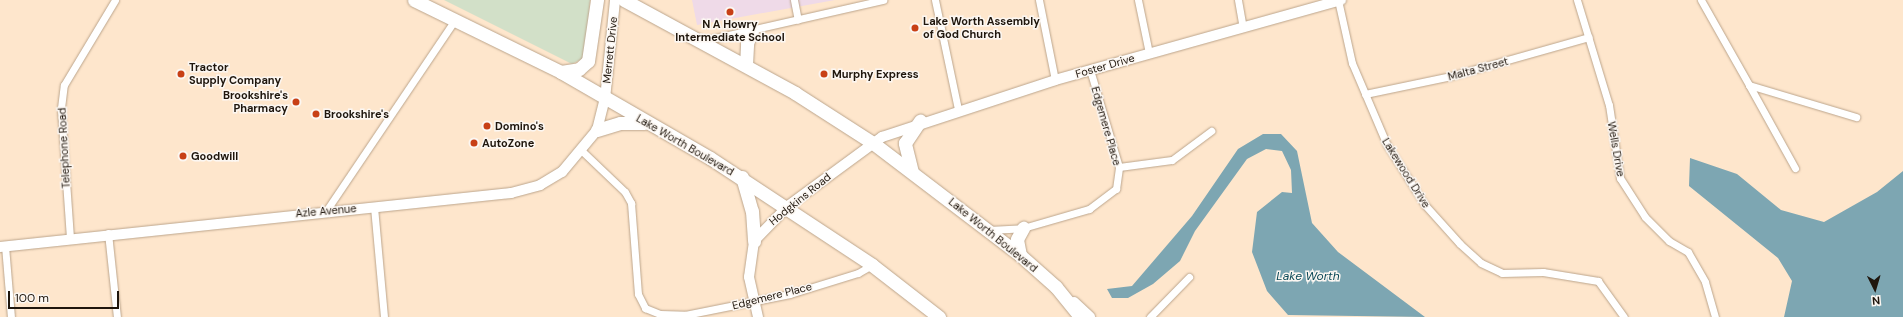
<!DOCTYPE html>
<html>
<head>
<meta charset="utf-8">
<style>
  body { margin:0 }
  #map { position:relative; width:1903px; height:317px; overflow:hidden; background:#fee6cc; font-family:"DM Sans",sans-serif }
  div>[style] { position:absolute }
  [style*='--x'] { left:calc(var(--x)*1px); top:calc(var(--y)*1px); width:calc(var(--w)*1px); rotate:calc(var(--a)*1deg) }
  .education>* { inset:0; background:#efdae8 }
  .green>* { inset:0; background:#d2e0c8 }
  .water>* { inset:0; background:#7da6b2 }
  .roads { filter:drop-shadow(0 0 1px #bca58c) drop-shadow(0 0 1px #bca58c) }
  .street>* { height:7px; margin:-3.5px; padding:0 3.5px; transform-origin:3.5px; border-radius:3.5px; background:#fff }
  .secondary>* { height:10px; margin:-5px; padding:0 5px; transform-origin:5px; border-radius:5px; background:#fff }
  .highway>* { height:13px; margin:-6.5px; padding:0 6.5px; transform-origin:6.5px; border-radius:6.5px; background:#fff }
  .dots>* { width:11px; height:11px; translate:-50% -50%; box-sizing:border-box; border:2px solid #fcf7f2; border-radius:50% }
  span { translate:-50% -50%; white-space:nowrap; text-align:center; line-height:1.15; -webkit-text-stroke:3px #fcf7f2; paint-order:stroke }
  .poi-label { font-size:11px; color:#1f160d; font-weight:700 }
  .left { translate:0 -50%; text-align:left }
  .right { translate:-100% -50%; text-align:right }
  .street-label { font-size:11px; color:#1f160d }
  .water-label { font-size:12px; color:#0b4957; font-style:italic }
  .north { position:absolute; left:1855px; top:269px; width:40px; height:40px; -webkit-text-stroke:3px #fcf7f2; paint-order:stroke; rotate:175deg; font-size:11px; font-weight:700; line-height:16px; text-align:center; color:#1f160d }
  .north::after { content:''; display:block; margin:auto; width:14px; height:18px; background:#1f160d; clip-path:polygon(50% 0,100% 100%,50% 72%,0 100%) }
  .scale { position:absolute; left:8px; top:291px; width:111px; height:18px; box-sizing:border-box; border:2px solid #1f160d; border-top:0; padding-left:5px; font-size:12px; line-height:14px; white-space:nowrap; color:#1f160d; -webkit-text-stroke:3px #fcf7f2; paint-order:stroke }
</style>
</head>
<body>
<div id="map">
  <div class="education">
    <div style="clip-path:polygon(692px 0,835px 0,697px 25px)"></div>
  </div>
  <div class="green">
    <div style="clip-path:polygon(444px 0,590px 0,586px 57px,572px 64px)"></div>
  </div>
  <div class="water">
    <div style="clip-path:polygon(1263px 134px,1281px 134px,1297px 151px,1312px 223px,1338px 252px,1425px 317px,1288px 315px,1267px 291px,1252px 252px,1257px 212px,1282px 192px,1292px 193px,1291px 170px,1282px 151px,1266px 149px,1247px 159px,1195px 231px,1180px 261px,1153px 284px,1128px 298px,1112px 298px,1107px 289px,1132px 286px,1192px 216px,1238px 149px)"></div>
    <div style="clip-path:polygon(1690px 158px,1737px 174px,1781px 210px,1824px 222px,1877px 192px,1903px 171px,1903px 317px,1784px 317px,1792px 281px,1778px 258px,1689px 186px)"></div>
  </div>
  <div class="roads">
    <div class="street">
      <div style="--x:794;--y:0;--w:20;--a:79"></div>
      <div style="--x:935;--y:0;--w:111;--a:78.1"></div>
      <div style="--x:1039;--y:0;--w:82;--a:78.7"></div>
      <div style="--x:1138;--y:0;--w:54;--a:78.3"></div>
      <div style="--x:1238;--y:0;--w:27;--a:80"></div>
      <div style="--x:1338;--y:0;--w:65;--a:77.5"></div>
      <div style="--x:1352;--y:63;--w:89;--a:66.9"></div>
      <div style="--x:1387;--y:145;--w:71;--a:57.7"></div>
      <div style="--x:1425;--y:205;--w:52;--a:48.1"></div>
      <div style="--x:1460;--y:244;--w:28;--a:42"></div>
      <div style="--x:1481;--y:263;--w:23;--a:25"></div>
      <div style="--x:1502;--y:273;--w:41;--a:-1.4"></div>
      <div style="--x:1543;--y:272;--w:56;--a:9.3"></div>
      <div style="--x:1598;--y:281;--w:44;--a:54.2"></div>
      <div style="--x:1577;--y:0;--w:110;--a:73.1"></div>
      <div style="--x:1609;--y:105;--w:74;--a:81.4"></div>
      <div style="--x:1620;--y:178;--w:46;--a:57.3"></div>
      <div style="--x:1645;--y:217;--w:34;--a:45"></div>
      <div style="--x:1669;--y:241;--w:22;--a:30"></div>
      <div style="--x:1688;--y:252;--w:34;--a:60"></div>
      <div style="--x:1705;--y:282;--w:36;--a:74"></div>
      <div style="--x:1701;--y:0;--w:98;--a:60.5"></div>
      <div style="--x:1749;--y:85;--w:112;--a:16.7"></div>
      <div style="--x:702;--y:41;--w:186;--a:-12.8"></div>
      <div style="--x:1749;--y:85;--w:95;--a:61"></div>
      <div style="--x:1365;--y:94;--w:88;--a:-11.8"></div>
      <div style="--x:1451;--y:76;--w:143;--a:-15.8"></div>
      <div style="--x:582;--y:151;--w:59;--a:43.6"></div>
      <div style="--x:625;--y:192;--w:13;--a:61"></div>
      <div style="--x:631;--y:203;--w:91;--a:85.6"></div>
      <div style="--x:638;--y:294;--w:16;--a:63"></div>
      <div style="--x:645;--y:308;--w:16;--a:22"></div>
      <div style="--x:660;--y:314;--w:25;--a:2"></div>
      <div style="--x:685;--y:315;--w:107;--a:-11.3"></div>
      <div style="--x:790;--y:294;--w:71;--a:-17.2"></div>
      <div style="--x:858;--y:273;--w:16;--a:-30"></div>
      <div style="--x:1119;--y:167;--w:53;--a:-7.5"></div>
      <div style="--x:1172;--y:160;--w:49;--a:-36.6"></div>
      <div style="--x:374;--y:207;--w:110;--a:84.8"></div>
      <div style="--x:326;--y:211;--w:229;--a:-56"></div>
      <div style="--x:989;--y:230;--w:34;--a:-3"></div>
      <div style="--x:1023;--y:228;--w:69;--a:-16.1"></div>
      <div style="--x:1089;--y:209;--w:34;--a:-37"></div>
      <div style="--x:1116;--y:189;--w:22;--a:-82"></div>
      <div style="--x:1119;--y:167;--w:101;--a:-106.6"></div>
      <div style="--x:108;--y:233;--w:84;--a:83.9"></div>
      <div style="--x:70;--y:238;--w:130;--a:-94"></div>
      <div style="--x:61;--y:108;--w:23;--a:-83"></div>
      <div style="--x:64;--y:85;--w:99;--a:-59"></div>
      <div style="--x:5;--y:246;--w:71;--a:85.2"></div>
      <div style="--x:1150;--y:317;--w:56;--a:-45.7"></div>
    </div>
    <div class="secondary">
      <div style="--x:0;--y:247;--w:514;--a:-6.03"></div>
      <div style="--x:511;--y:193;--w:30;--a:-15"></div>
      <div style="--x:540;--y:185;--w:26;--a:-31"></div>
      <div style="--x:562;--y:172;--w:55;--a:-50.2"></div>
      <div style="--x:597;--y:130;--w:32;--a:-76"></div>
      <div style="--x:605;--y:99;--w:100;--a:-84.2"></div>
      <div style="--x:1074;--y:302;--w:22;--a:43"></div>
      <div style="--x:758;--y:317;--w:41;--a:-102.7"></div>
      <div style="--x:749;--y:277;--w:36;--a:-82"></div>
      <div style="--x:754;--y:241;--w:49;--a:-45.8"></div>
      <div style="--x:788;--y:206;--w:117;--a:-36.3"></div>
      <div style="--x:882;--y:137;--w:182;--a:-18.2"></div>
      <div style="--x:1055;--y:80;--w:297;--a:-15.6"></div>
    </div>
    <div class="highway">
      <div style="--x:414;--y:0;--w:164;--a:26.1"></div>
      <div style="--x:561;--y:72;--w:172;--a:30"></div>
      <div style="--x:710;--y:158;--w:194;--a:33.4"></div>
      <div style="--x:872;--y:265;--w:85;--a:37.8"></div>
      <div style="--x:624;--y:0;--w:195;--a:28.5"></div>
      <div style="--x:795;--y:93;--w:93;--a:32.7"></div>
      <div style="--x:873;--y:143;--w:185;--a:37.3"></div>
      <div style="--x:1020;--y:255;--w:48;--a:41.6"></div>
      <div style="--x:1056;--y:287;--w:38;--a:51"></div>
      <div style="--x:746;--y:65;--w:22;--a:-87"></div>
      <div style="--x:747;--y:43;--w:13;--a:-67"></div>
      <div style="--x:561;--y:72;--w:18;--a:-9"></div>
      <div style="--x:579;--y:69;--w:12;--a:-42"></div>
      <div style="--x:588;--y:61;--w:62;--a:-81.6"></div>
      <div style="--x:597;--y:130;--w:24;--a:-17"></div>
      <div style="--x:620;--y:123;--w:24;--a:0"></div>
      <div style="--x:912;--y:172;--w:30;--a:-104"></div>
      <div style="--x:905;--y:143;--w:27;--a:-56"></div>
      <div style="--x:742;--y:177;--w:35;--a:74"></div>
      <div style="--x:752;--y:211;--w:30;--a:86"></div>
      <div style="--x:1020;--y:255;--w:16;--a:-101"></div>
      <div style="--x:1017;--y:239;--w:13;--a:-61"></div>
    </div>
  </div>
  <div class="dots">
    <div style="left:730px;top:12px;background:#c84016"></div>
    <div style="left:915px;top:28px;background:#c84016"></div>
    <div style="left:181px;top:74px;background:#c84016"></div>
    <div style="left:824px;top:74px;background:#c84016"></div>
    <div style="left:296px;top:102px;background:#c84016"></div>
    <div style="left:316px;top:114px;background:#c84016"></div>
    <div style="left:487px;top:126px;background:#c84016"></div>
    <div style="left:474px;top:143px;background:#c84016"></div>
    <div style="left:183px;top:156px;background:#c84016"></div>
  </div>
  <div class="poi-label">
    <span class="left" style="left:923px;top:28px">Lake Worth Assembly<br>of God Church</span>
    <span style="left:730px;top:31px">N A Howry<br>Intermediate School</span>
    <span class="left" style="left:189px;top:74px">Tractor<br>Supply Company</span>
    <span class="left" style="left:832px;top:74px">Murphy Express</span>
    <span class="right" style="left:288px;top:102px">Brookshire's<br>Pharmacy</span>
    <span class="left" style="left:324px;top:114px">Brookshire's</span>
    <span class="left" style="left:495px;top:126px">Domino's</span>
    <span class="left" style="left:482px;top:143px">AutoZone</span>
    <span class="left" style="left:191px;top:156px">Goodwill</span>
  </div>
  <div class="street-label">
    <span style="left:610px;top:50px;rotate:-84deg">Merrett Drive</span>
    <span style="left:1105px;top:66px;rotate:-16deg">Foster Drive</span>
    <span style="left:1478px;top:69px;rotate:-15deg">Malta Street</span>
    <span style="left:1106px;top:126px;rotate:74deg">Edgemere Place</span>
    <span style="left:685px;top:145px;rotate:30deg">Lake Worth Boulevard</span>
    <span style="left:64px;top:148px;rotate:-93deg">Telephone Road</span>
    <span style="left:1616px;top:149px;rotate:80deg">Wells Drive</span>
    <span style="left:1406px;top:173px;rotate:58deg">Lakewood Drive</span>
    <span style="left:800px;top:199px;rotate:-39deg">Hodgkins Road</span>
    <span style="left:326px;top:211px;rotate:-5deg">Azle Avenue</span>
    <span style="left:993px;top:235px;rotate:39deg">Lake Worth Boulevard</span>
    <span style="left:772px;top:296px;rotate:-14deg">Edgemere Place</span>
  </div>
  <div class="water-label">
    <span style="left:1308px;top:277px">Lake Worth</span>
  </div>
  <div class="north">N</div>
  <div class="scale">100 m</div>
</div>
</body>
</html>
